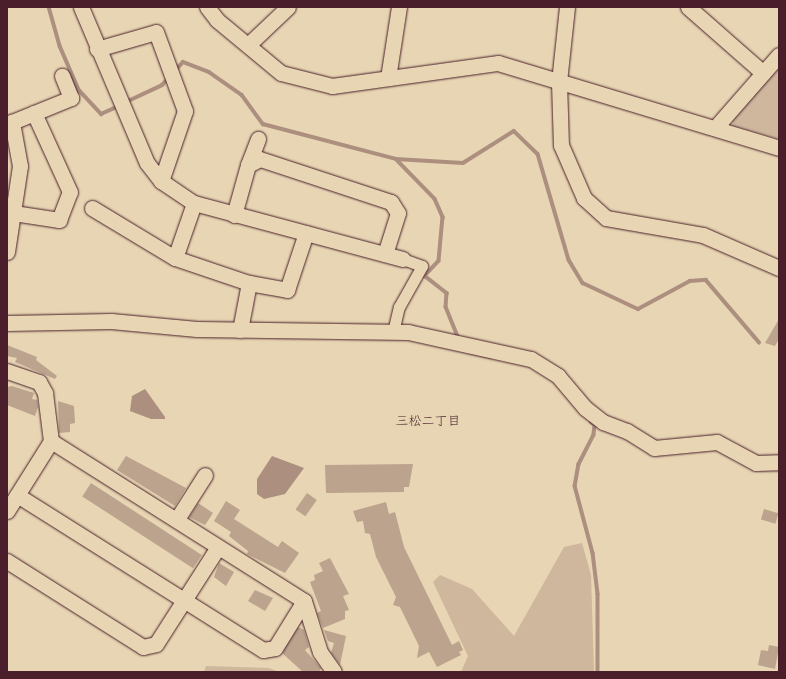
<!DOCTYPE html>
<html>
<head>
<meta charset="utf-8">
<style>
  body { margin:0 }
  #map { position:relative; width:786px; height:679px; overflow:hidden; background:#e7d5b3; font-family:"Balsamiq Sans","Klee One",sans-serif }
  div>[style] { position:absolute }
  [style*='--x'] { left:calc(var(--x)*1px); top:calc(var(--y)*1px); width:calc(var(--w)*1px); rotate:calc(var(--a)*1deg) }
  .green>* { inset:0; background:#ceb79d }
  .water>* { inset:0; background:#ac8f7f }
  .stream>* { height:3.5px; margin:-1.75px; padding:0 1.75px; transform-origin:1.75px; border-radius:1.75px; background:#ac8f7f }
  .building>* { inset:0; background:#bba38d; transform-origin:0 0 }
  .roads { filter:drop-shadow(0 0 1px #4a1f2b) drop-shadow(0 0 1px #4a1f2b) }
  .pedestrian>* { height:11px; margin:-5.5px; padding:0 5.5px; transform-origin:5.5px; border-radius:5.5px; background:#e7d5b3 }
  .minor>* { height:15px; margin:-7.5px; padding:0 7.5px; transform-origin:7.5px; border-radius:7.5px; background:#e7d5b3 }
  span { translate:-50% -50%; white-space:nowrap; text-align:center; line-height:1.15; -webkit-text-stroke:3px #e7d5b3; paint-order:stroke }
  .neighbourhood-label { font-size:13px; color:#4a1f2b }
  .frame { position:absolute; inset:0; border:8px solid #4a1f2b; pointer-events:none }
</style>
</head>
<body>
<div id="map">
  <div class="green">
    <div style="clip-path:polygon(779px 66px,779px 139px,733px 126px,732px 120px)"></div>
    <div style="clip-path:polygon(582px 543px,591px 575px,594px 672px,461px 672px,468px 656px,433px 582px,440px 575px,472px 589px,514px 636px,564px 547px)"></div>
    <div style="clip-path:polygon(206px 666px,269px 668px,279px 672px,204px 672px)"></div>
  </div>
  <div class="water">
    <div style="clip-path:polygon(145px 389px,165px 417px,165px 419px,151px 419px,130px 411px,132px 396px)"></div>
    <div style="clip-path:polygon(272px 456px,304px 468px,285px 494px,264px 499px,257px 494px,257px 479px)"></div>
  </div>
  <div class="stream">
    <div style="--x:49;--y:7;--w:41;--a:74.2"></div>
    <div style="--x:60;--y:46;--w:48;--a:66.6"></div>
    <div style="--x:79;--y:90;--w:33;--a:47"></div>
    <div style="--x:101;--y:114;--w:20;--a:-24"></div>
    <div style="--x:174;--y:72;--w:13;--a:-48"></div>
    <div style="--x:183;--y:62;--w:28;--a:21"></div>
    <div style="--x:209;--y:72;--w:40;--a:34.9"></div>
    <div style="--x:242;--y:95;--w:36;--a:54"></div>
    <div style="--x:263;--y:124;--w:138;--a:14.7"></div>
    <div style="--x:396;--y:159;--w:67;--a:3.4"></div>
    <div style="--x:463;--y:163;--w:60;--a:-32.1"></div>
    <div style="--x:514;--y:131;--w:33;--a:44"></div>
    <div style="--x:538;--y:154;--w:110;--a:73.7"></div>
    <div style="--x:569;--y:260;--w:27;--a:59"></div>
    <div style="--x:583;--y:283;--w:61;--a:25.3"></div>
    <div style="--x:638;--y:309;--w:59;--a:-28.3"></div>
    <div style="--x:690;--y:281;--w:16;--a:-4"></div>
    <div style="--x:706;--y:280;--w:82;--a:49.5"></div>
    <div style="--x:126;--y:102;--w:40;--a:-25"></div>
    <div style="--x:162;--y:85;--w:10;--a:-45"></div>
    <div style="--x:397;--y:160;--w:54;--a:45.7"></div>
    <div style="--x:435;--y:199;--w:20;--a:66"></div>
    <div style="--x:443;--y:217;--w:44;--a:95.2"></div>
    <div style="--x:439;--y:261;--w:21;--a:133"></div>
    <div style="--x:425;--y:276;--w:28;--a:38"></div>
    <div style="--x:447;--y:293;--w:14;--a:94"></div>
    <div style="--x:446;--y:307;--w:35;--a:68"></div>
    <div style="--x:470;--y:352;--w:22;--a:13"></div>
    <div style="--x:591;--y:422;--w:5;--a:37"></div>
    <div style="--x:595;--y:425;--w:10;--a:96"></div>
    <div style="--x:594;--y:435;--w:33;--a:117"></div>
    <div style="--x:579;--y:464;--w:22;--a:100"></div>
    <div style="--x:575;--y:486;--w:69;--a:75"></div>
    <div style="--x:593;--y:553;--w:41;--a:83"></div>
    <div style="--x:598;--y:594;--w:78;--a:90"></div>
  </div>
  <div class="building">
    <div style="clip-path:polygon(779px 319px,779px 339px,775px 346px,765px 343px)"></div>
    <div style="clip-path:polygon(7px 345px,37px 357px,36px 360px,57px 376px,55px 379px,15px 362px,17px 358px,7px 356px)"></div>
    <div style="clip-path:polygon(12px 386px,34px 393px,32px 399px,37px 400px,38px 407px,35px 416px,7px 405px,7px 387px)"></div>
    <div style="clip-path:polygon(58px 401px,74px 406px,75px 423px,70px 424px,70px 432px,59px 433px)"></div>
    <div style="clip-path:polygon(126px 456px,186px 488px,175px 506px,117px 470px)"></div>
    <div style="clip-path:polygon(413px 464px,409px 487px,404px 487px,404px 492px,326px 493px,325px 465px)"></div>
    <div style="left:91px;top:483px;width:132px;height:16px;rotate:33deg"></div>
    <div style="left:307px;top:493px;width:12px;height:20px;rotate:35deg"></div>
    <div style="clip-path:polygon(226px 501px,240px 510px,234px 519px,278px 547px,282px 541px,299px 553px,285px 573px,247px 554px,248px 551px,229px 536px,231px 532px,214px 521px)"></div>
    <div style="clip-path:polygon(386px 502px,389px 514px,395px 512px,404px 547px,452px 645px,459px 641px,463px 650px,459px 652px,461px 655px,437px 667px,429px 652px,417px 658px,419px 646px,400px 607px,393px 605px,396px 597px,376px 557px,370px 534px,365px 533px,363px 521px,357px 522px,353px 511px)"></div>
    <div style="clip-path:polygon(198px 503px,213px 513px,205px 525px,189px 517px)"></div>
    <div style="left:764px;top:509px;width:15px;height:11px;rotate:16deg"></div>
    <div style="clip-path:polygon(330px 558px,349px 594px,343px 596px,349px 610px,345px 611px,345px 619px,323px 628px,317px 613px,321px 611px,310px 582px,315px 580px,314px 575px,323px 571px,319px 563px)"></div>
    <div style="clip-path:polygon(219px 563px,234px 572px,226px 586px,214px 577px)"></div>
    <div style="clip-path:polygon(255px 590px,273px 598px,265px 611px,248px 601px)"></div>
    <div style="clip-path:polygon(298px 627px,304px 630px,309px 647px,305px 650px,321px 668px,319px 672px,303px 672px,282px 653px)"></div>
    <div style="clip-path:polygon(324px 630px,346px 636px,340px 665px,331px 653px,334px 643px,328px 641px)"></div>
    <div style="clip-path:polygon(769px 645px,779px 647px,775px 669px,758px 665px,761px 650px,768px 651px)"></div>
  </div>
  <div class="roads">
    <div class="pedestrian">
      <div style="--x:393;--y:332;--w:26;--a:-77"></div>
      <div style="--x:399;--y:307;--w:47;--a:-60.7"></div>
      <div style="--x:422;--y:266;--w:20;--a:-160"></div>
    </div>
    <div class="minor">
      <div style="--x:81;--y:7;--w:169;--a:67.1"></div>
      <div style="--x:147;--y:163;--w:23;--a:52"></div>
      <div style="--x:161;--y:181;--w:40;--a:34"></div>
      <div style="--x:194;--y:203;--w:216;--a:15"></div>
      <div style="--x:207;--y:7;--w:16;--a:52"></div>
      <div style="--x:217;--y:20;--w:83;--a:39.6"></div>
      <div style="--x:281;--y:73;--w:53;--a:14.3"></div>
      <div style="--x:332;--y:86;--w:168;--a:-7.9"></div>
      <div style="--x:498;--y:63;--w:294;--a:16.8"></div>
      <div style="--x:567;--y:7;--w:75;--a:96.1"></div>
      <div style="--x:559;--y:82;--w:63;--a:88.2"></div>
      <div style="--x:561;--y:145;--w:58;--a:66.5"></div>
      <div style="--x:584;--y:198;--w:30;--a:42"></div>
      <div style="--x:606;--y:218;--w:98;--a:9.9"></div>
      <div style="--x:703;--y:235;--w:83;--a:23.5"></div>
      <div style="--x:688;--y:7;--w:100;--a:41.3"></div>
      <div style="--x:248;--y:45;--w:55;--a:-43.5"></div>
      <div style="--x:97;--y:49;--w:61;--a:-16.1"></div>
      <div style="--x:156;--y:32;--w:84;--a:69.8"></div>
      <div style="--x:185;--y:111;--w:74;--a:108.9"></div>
      <div style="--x:388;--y:78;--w:72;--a:-81.2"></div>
      <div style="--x:715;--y:128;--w:97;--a:-48.8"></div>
      <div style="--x:248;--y:165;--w:28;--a:-69"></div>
      <div style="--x:92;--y:208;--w:97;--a:31.1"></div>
      <div style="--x:175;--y:258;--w:78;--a:18.7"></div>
      <div style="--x:249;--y:283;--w:39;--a:10"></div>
      <div style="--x:287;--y:290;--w:60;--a:-71.6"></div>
      <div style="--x:7;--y:212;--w:53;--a:8.7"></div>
      <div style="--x:59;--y:220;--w:30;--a:-69"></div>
      <div style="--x:70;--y:192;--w:87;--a:-114.5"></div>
      <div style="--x:234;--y:215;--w:52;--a:-74.4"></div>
      <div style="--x:248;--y:165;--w:13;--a:-27"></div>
      <div style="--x:260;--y:159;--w:138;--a:18.2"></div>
      <div style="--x:391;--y:202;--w:13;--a:58"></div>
      <div style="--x:398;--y:213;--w:43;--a:107.6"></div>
      <div style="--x:7;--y:252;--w:87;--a:-81.4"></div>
      <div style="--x:20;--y:166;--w:45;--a:-100.3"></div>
      <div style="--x:12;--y:122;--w:64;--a:-22.1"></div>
      <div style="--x:71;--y:98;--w:24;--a:-112"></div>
      <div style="--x:175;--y:258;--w:58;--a:-70.9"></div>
      <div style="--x:7;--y:323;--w:104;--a:-1.1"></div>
      <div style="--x:111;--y:321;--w:86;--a:5.3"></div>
      <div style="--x:197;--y:329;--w:211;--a:0.8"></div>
      <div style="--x:408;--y:332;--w:126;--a:12.4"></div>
      <div style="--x:531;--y:359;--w:32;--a:32"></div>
      <div style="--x:558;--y:376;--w:42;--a:49.8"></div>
      <div style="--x:585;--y:408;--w:23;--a:38"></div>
      <div style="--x:603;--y:422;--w:26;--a:21"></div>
      <div style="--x:627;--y:431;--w:32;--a:32"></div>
      <div style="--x:654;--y:448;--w:63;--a:-5.4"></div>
      <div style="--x:717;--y:442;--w:44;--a:28.3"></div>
      <div style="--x:756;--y:463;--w:23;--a:-2"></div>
      <div style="--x:240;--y:330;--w:48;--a:-79.2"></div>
      <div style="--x:7;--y:371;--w:34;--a:19"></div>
      <div style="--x:39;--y:382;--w:13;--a:61"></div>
      <div style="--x:45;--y:393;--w:48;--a:82.9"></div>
      <div style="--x:51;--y:441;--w:299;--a:32.3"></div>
      <div style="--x:304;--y:601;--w:53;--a:72.6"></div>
      <div style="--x:320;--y:652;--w:24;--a:55"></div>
      <div style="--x:17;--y:495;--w:291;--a:32.2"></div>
      <div style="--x:263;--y:650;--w:12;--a:-9"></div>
      <div style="--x:275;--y:648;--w:55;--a:-58.3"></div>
      <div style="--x:7;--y:511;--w:83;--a:-57.8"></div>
      <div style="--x:177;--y:519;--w:52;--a:-57.5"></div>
      <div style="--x:7;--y:561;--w:161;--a:32.3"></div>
      <div style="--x:143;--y:647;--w:13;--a:-13"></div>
      <div style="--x:156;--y:644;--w:115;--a:-57.4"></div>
    </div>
  </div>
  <div class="neighbourhood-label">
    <span style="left:428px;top:421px">三松二丁目</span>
  </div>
  <div class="frame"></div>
</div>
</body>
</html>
